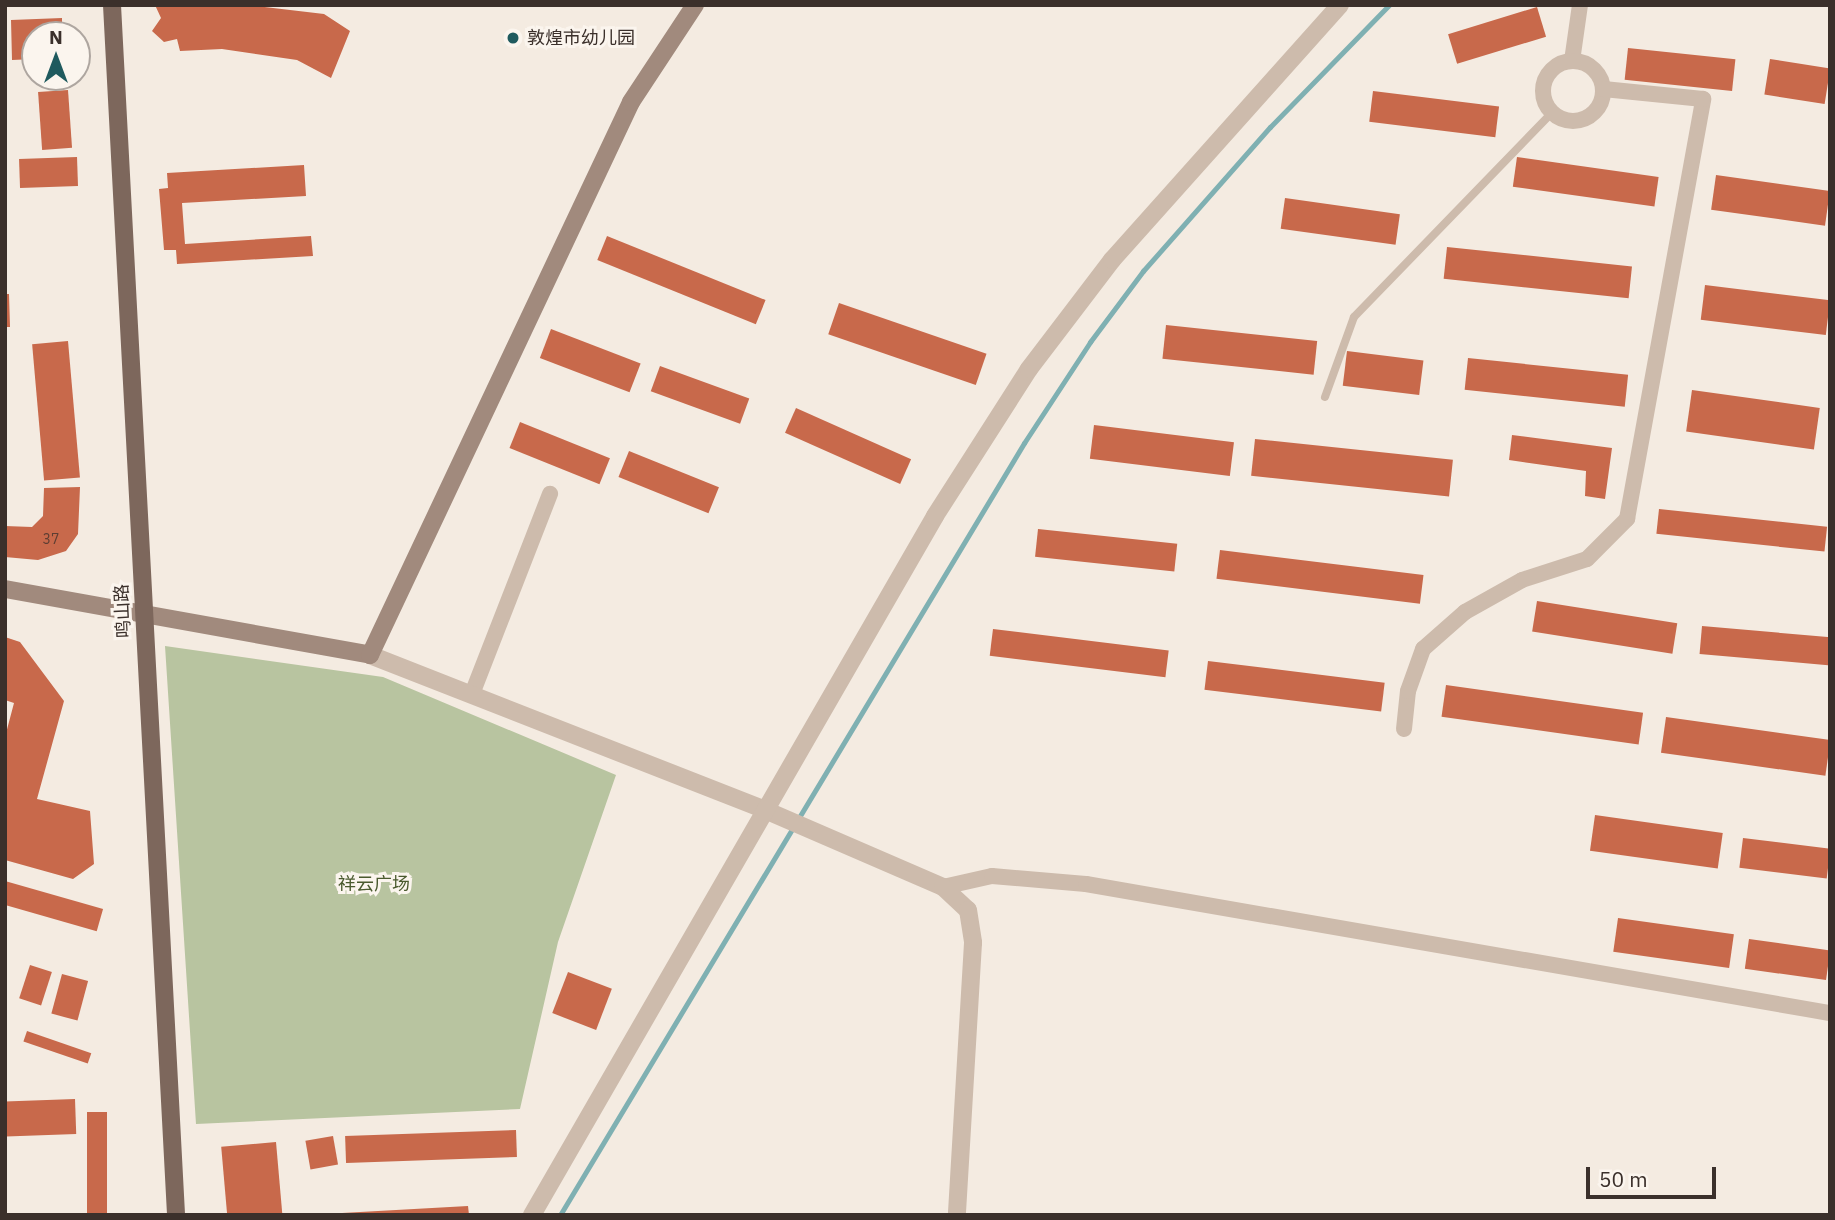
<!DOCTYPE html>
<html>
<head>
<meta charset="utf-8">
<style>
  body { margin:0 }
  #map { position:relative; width:1835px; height:1220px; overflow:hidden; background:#f4ebe1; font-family:"IBM Plex Sans","Noto Sans SC",sans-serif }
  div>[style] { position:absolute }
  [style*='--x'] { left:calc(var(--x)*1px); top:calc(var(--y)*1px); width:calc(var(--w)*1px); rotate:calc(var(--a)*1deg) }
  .green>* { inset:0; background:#b8c4a0 }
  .stream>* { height:5px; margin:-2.5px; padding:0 2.5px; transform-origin:2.5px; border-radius:2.5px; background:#7fb0b2 }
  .building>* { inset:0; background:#c8694b; transform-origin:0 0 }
  .service>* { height:8px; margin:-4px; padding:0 4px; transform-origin:4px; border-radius:4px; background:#cdbbac }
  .minor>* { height:16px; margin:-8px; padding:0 8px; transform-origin:8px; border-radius:8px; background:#cdbbac }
  .minor>.ring { margin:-8px; padding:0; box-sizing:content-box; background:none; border:16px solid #cdbbac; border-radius:50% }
  .tertiary>* { height:18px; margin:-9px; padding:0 9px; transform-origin:9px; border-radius:9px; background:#cdbbac }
  .secondary>* { height:18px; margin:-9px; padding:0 9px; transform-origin:9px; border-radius:9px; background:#a18a7d }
  .primary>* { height:18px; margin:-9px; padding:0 9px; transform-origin:9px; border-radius:9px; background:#7d675c }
  .dots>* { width:19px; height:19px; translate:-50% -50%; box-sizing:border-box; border:4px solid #fbf5ee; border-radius:50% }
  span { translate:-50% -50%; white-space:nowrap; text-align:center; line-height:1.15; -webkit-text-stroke:6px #fbf5ee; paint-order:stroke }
  .number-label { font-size:14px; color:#5e3e33 }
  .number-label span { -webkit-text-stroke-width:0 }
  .poi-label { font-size:18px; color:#3b302b }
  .left { translate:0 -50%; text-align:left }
  .street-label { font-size:18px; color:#3b302b }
  .park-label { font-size:18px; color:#4a5a2e }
  .frame { position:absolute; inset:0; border:7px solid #3b302b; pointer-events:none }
  .north { position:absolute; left:21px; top:21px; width:70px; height:70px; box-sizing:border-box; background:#fbf5ee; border:2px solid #aea6a0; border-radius:50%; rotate:0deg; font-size:19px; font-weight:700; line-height:28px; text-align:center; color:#3b302b }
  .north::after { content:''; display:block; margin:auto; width:24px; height:32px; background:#1f5a5e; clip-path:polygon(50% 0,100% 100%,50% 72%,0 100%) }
  .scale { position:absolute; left:1586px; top:1167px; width:130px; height:32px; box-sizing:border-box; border:4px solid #3b302b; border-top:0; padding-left:9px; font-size:21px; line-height:24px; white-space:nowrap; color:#3b302b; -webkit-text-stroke:5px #fbf5ee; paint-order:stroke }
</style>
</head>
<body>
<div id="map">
  <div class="green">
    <div style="clip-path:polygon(165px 646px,383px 677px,616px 775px,558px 942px,520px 1109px,196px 1124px)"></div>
  </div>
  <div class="stream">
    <div style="--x:560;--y:1215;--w:901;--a:-58.99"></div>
    <div style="--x:1024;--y:443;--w:121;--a:-56.8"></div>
    <div style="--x:1090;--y:342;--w:89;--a:-53.3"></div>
    <div style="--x:1143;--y:271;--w:192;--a:-48.6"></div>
    <div style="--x:1270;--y:127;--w:170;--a:-45.7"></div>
  </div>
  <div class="building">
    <div style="clip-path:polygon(155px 5px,248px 5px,324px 14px,350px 31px,331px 78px,297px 60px,222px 49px,180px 51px,177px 39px,164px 42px,152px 31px,161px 18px)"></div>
    <div style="left:1537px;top:7px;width:31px;height:93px;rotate:73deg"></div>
    <div style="clip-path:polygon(62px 18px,62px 35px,35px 35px,35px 59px,12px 60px,11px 20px)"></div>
    <div style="left:1628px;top:48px;width:108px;height:32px;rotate:6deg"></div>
    <div style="left:1770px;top:59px;width:61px;height:36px;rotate:9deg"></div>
    <div style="left:68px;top:90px;width:58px;height:30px;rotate:86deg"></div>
    <div style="left:1373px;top:91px;width:127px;height:31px;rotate:7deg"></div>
    <div style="left:77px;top:157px;width:29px;height:58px;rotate:88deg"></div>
    <div style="left:1517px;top:157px;width:143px;height:30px;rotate:8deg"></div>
    <div style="clip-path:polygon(304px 165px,306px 196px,182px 203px,185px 244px,311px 236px,313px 256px,177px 264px,176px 250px,164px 250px,159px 189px,168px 188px,167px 173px)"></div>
    <div style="left:1716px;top:175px;width:115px;height:35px;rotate:8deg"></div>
    <div style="left:1285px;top:198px;width:116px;height:31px;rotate:8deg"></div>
    <div style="left:607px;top:236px;width:171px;height:26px;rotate:22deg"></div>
    <div style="left:1447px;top:247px;width:186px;height:32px;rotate:6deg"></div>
    <div style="left:1705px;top:285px;width:126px;height:35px;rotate:7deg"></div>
    <div style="clip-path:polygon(5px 294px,9px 294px,10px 327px,5px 327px)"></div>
    <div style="left:839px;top:303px;width:156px;height:33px;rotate:19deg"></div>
    <div style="left:1166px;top:325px;width:152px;height:34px;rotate:6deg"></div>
    <div style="left:551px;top:329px;width:96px;height:31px;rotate:21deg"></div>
    <div style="left:68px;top:341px;width:137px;height:36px;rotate:85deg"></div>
    <div style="left:1347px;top:351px;width:77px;height:35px;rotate:7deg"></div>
    <div style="left:1468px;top:358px;width:161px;height:32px;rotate:6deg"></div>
    <div style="left:660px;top:366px;width:95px;height:27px;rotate:20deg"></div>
    <div style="left:1692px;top:390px;width:129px;height:42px;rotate:8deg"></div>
    <div style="left:796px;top:408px;width:126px;height:27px;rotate:24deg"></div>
    <div style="left:520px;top:422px;width:97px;height:28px;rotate:22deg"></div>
    <div style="left:1094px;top:425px;width:141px;height:34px;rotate:7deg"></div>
    <div style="clip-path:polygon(1512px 435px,1612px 448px,1605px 499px,1585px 496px,1586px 471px,1509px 460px)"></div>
    <div style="left:1255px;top:439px;width:199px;height:37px;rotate:6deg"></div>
    <div style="left:629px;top:451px;width:97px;height:28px;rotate:22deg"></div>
    <div style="clip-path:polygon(80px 487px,78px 534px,66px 551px,38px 560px,5px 557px,5px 526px,32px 527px,43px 516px,44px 488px)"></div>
    <div style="left:1659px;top:509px;width:169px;height:25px;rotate:6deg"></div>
    <div style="left:1038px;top:529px;width:140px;height:28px;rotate:6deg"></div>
    <div style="left:1220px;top:550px;width:205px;height:29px;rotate:7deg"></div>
    <div style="left:1537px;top:601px;width:142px;height:31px;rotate:9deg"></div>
    <div style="left:1702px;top:626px;width:129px;height:28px;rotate:5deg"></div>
    <div style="left:993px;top:629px;width:177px;height:27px;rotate:7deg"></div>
    <div style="clip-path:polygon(5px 637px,20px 642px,64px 701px,37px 799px,90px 811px,94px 864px,73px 879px,5px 860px,5px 737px,14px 703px,5px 700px)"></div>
    <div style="left:1208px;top:661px;width:178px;height:29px;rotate:7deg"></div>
    <div style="left:1446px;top:685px;width:199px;height:32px;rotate:8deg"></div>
    <div style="left:1666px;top:717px;width:166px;height:36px;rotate:8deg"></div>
    <div style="left:1595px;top:815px;width:129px;height:36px;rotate:8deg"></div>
    <div style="left:1743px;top:838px;width:88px;height:30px;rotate:7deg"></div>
    <div style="left:5px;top:881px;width:102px;height:23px;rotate:16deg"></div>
    <div style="left:1618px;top:918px;width:117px;height:34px;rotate:8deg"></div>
    <div style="left:1749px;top:939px;width:82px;height:30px;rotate:8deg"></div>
    <div style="left:30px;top:965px;width:23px;height:35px;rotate:18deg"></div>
    <div style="left:568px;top:972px;width:47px;height:44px;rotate:21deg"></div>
    <div style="left:62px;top:974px;width:27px;height:41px;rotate:15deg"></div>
    <div style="left:27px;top:1031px;width:68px;height:11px;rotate:19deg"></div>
    <div style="left:75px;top:1099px;width:35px;height:70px;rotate:88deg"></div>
    <div style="left:87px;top:1112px;width:20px;height:103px"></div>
    <div style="left:516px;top:1130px;width:27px;height:171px;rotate:88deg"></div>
    <div style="left:333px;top:1136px;width:29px;height:28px;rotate:80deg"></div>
    <div style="left:276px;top:1142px;width:73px;height:55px;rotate:85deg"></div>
    <div style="clip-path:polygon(468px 1206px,469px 1215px,342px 1215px,342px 1213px)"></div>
  </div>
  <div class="service">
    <div style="--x:1325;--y:397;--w:85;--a:-70.1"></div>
    <div style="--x:1354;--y:317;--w:284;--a:-45.9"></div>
  </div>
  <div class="minor">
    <div style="--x:1572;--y:61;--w:57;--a:-81.9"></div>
    <div class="ring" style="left:1543px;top:61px;width:44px;height:44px"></div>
    <div style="--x:472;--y:694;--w:215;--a:-68.7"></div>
    <div style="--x:1404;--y:729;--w:38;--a:-84"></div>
    <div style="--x:1408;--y:691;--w:45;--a:-70.3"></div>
    <div style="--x:1423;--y:649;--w:56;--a:-41.4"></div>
    <div style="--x:1465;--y:612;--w:65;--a:-29.3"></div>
    <div style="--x:1522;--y:580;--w:68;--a:-17.9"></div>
    <div style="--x:1587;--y:559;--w:57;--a:-45"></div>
    <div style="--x:1627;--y:519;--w:427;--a:-79.7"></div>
    <div style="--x:1703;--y:99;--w:100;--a:-174.3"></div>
    <div style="--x:943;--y:887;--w:50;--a:-12.7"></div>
    <div style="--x:992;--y:876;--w:94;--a:4.9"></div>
    <div style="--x:1086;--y:884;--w:755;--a:9.84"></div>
  </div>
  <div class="tertiary">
    <div style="--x:370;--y:655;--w:424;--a:21.4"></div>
    <div style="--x:765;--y:810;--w:194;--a:23.4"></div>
    <div style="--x:943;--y:887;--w:34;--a:43"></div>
    <div style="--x:968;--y:910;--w:33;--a:81"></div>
    <div style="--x:973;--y:943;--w:272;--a:93.4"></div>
    <div style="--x:532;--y:1215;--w:807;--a:-60.03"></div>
    <div style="--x:935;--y:516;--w:174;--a:-57.4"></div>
    <div style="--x:1029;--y:369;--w:137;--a:-52.7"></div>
    <div style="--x:1112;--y:260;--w:342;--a:-48.2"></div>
  </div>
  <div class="secondary">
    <div style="--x:5;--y:589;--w:371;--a:10.2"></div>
    <div style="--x:370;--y:655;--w:611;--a:-64.73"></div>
    <div style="--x:631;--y:102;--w:116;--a:-56.6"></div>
  </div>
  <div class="primary">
    <div style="--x:112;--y:5;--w:1212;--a:86.97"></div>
  </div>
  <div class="dots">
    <div style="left:513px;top:38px;background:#1f5a5e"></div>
  </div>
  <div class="number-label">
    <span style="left:51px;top:539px">37</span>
  </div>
  <div class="poi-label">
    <span class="left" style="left:527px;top:38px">敦煌市幼儿园</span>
  </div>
  <div class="street-label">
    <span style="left:123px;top:611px;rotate:-93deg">鸣山路</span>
  </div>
  <div class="park-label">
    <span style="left:374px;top:884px">祥云广场</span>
  </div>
  <div class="frame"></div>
  <div class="north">N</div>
  <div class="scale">50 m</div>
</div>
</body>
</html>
